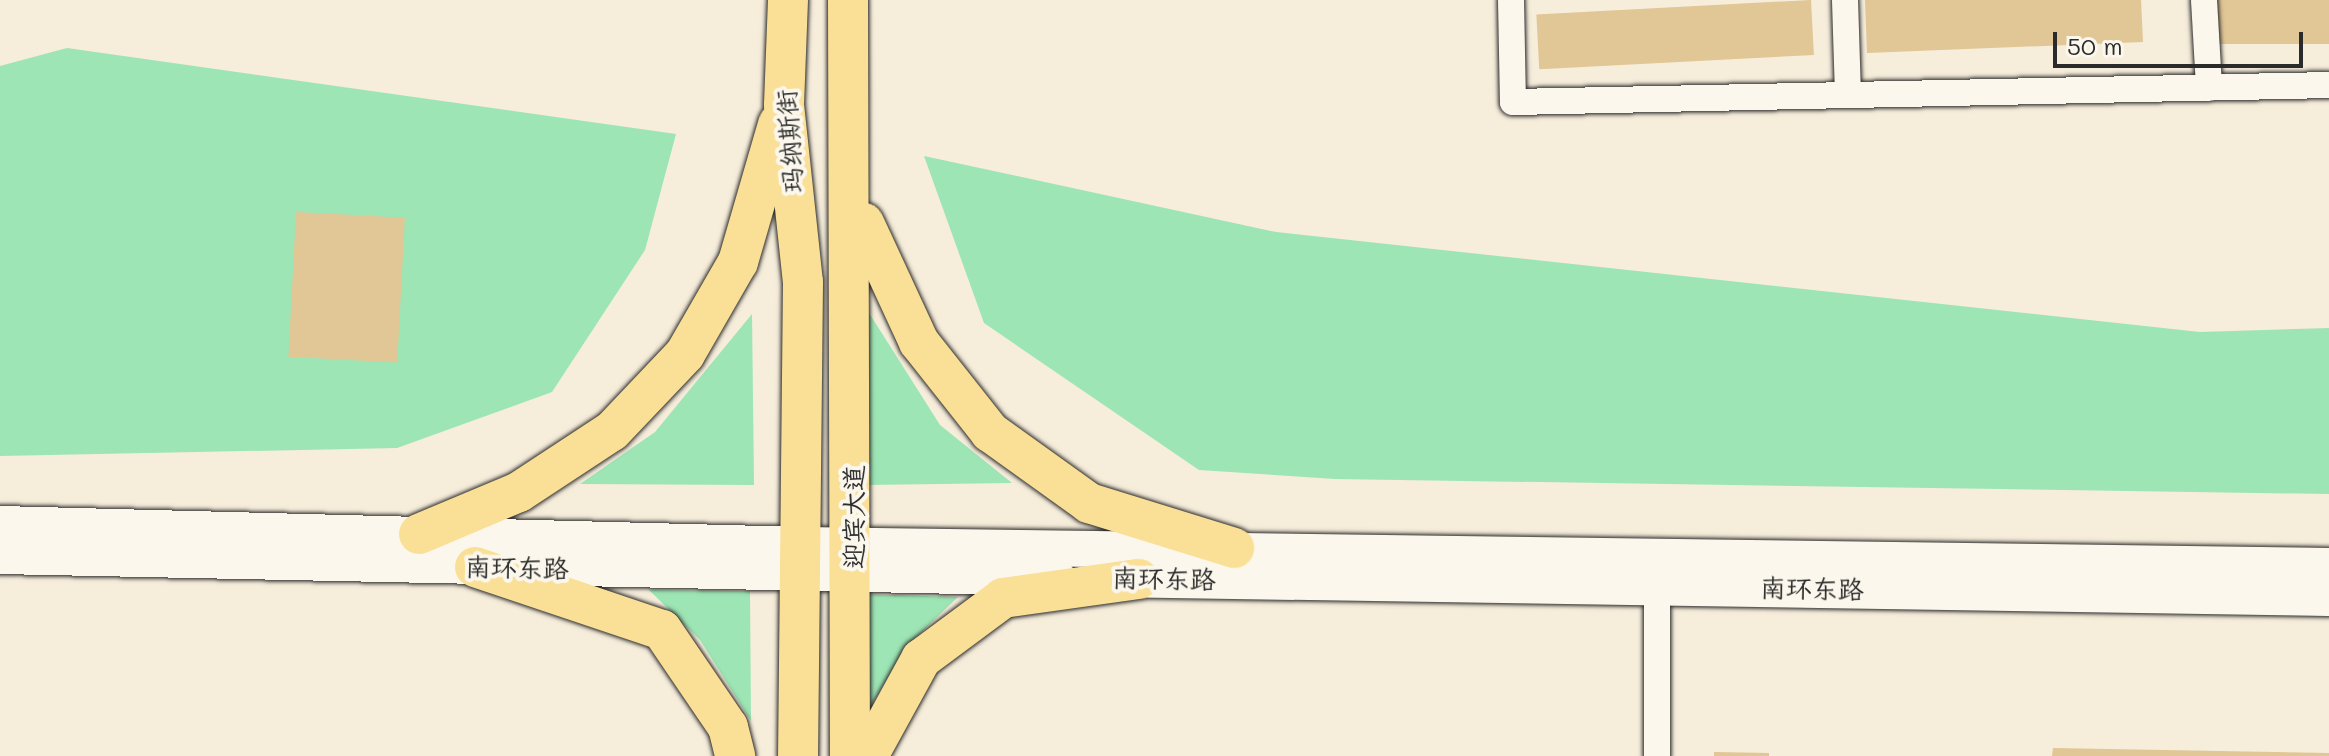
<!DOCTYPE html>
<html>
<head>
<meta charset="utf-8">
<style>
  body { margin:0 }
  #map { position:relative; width:2329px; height:756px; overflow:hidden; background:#f6eddb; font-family:Mali,"LXGW WenKai TC",sans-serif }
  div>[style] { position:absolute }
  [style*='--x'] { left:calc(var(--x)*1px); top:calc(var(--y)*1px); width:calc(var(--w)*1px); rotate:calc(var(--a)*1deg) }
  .green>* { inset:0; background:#9de5b4 }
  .building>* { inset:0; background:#e1c696; transform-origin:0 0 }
  .roads { filter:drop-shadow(0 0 2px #2b2b2b) drop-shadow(0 0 2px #2b2b2b) }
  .street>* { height:26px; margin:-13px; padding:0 13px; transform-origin:13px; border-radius:13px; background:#fbf7ec }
  .secondary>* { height:36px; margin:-18px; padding:0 18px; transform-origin:18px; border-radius:18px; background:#fbf7ec }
  .primary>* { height:40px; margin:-20px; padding:0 20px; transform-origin:20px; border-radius:20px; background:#fadf96 }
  span { translate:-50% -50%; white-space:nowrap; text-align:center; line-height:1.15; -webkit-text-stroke:8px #fbf7ec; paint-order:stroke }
  .street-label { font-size:26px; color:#2b2b2b }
  .scale { position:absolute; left:2053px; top:32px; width:250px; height:36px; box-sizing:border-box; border:4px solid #2b2b2b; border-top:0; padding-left:10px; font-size:24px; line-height:28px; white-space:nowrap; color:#2b2b2b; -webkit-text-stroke:6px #fbf7ec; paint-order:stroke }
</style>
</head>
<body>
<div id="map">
  <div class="green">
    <div style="clip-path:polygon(67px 48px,676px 134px,645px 250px,552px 392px,397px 448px,0 456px,0 66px)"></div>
    <div style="clip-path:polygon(924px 156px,1276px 232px,2200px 332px,2329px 328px,2329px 494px,1335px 479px,1199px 470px,984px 323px)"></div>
    <div style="clip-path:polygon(864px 305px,940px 425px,1012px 483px,865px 485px)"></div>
    <div style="clip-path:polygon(752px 314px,754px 485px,580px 484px,655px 432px)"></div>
    <div style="clip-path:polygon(649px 590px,750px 591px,751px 721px,700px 640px)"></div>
    <div style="clip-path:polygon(858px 594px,958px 597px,908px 645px,857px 728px)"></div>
  </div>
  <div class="building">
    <div style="left:1811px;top:0;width:55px;height:275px;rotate:87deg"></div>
    <div style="clip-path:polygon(1865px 0,2141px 0,2143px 42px,1867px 53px)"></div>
    <div style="left:2216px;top:0;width:113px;height:44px"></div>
    <div style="left:296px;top:212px;width:109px;height:145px;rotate:3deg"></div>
    <div style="clip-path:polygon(2053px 748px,2329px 753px,2329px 756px,2052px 756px)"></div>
    <div style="clip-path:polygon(1714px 752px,1769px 753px,1769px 756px,1714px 756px)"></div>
  </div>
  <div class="roads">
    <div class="street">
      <div style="--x:1511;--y:0;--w:102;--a:88.9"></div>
      <div style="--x:1513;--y:102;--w:816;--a:-1.19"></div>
      <div style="--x:1845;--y:0;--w:95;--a:88.2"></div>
      <div style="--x:2204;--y:0;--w:88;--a:86.7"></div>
      <div style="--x:1657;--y:587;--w:169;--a:90"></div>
    </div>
    <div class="secondary">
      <div style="--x:0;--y:524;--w:802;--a:1.5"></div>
      <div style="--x:802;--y:545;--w:1527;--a:0.79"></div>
      <div style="--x:0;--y:556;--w:1058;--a:1.19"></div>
      <div style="--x:1109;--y:579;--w:1220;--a:0.89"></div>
    </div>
    <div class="primary">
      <div style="--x:788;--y:0;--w:105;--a:92.2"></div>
      <div style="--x:784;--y:105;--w:178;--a:83.9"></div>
      <div style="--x:803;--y:282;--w:474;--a:90.6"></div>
      <div style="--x:848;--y:0;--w:756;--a:89.85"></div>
      <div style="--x:864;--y:223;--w:131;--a:65.2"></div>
      <div style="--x:919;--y:342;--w:115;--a:51.7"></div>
      <div style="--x:990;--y:432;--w:122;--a:35.6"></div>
      <div style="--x:1089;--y:503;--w:152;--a:17.2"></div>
      <div style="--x:419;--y:534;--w:108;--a:-22.8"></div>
      <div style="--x:519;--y:492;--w:111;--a:-33.3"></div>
      <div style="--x:612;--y:431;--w:106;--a:-46.5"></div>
      <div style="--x:685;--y:354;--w:106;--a:-60.1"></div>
      <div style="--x:738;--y:262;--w:144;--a:-73.8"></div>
      <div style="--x:475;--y:567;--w:197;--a:18.6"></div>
      <div style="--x:662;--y:630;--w:117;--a:55.8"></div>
      <div style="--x:728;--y:727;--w:30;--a:76"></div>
      <div style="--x:868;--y:756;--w:111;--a:-61.3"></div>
      <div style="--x:921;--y:659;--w:102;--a:-36.6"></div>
      <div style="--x:1003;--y:598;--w:137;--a:-8"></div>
    </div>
  </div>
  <div class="street-label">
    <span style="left:790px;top:141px;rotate:-94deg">玛纳斯街</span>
    <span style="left:854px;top:517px;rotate:-90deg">迎宾大道</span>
    <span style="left:517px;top:568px;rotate:1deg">南环东路</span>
    <span style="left:1164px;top:579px;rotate:1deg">南环东路</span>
    <span style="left:1812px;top:589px;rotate:1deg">南环东路</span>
  </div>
  <div class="scale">50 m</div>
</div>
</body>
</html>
